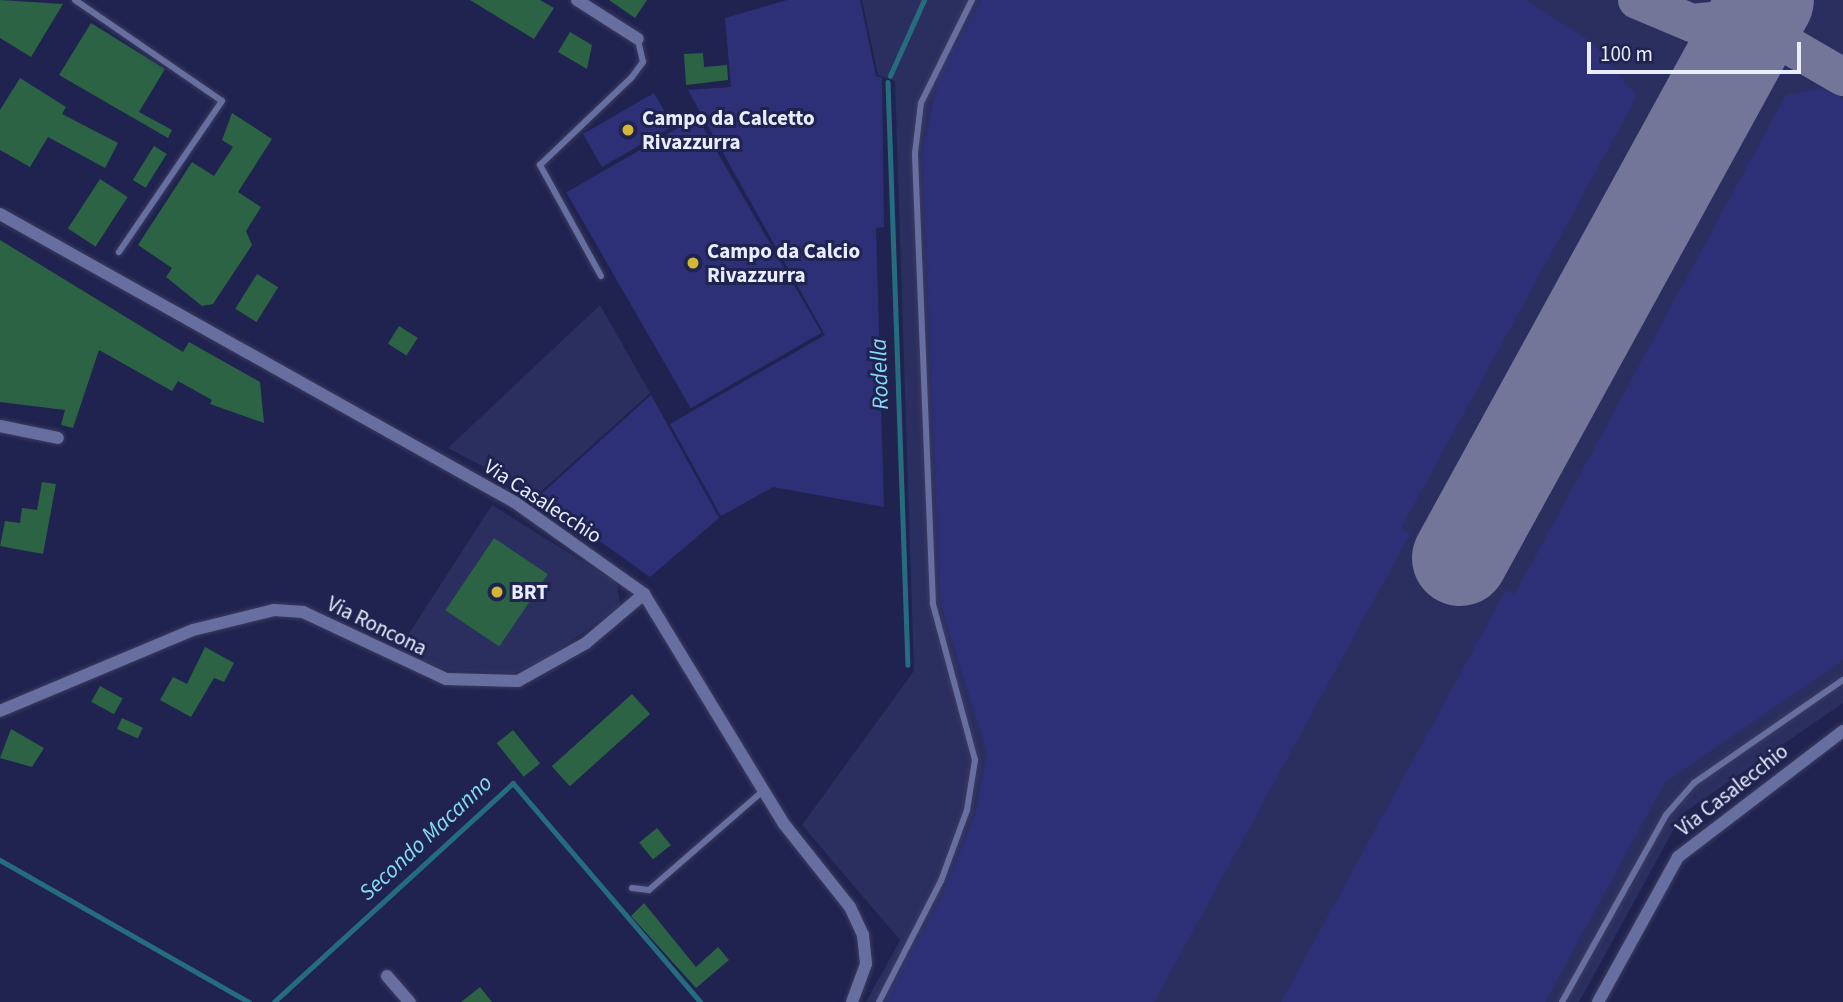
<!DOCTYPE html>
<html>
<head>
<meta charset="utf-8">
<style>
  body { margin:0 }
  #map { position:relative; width:1843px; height:1002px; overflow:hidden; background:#20234f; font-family:"Source Sans 3",sans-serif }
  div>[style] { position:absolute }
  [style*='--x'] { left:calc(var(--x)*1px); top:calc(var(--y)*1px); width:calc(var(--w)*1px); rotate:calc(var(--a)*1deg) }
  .built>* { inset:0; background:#2b2f60 }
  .green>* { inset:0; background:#2d3076; transform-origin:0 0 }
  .stream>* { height:4.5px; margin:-2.25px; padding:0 2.25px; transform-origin:2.25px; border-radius:2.25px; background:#256d7e }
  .taxiway>* { height:38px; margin:-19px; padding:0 19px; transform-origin:19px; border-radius:19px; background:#737698 }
  .runway>* { height:96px; margin:-48px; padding:0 48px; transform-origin:48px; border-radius:48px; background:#737698 }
  .building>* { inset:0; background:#2b6344; transform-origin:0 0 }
  .roads { filter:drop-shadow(0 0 2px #3c3b60) drop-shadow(0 0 2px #3c3b60) }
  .lane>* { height:6px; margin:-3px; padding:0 3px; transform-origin:3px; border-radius:3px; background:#676fa1 }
  .street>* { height:12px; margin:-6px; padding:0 6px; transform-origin:6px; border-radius:6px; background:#676fa1 }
  .dots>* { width:19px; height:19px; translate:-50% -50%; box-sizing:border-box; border:4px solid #20234f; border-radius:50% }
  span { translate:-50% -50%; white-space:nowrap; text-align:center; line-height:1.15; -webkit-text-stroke:6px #20234f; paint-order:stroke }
  .poi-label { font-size:21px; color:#e9edff; font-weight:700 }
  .left { translate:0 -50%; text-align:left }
  .street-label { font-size:21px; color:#e9edff }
  .water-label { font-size:23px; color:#83def5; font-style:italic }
  .scale { position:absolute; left:1587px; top:42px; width:214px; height:32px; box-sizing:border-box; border:4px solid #e9edff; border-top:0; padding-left:9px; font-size:21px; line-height:24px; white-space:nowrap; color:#e9edff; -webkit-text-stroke:5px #20234f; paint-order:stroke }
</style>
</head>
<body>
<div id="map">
  <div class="built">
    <div style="clip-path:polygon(862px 0,1843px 0,1843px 703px,1682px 814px,1579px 1002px,866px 1002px,900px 940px,802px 825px,914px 671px,895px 81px,878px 75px)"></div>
    <div style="clip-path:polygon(600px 305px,650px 393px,537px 495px,448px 448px)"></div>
    <div style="clip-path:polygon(492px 505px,617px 583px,620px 606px,543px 661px,514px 673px,448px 670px,415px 659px,399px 649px)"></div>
  </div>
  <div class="green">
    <div style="clip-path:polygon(787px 0,860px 0,876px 76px,882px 78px,884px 227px,876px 228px,884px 507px,773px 487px,721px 516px,670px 424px,825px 335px,688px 90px,731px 87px,725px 18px)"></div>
    <div style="clip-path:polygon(981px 0,1526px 0,1593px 43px,1637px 96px,1401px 528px,1410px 534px,1154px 1002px,884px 1002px,940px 899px,975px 815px,987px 752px,940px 603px,922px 152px,941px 70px)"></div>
    <div style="clip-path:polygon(1822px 88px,1843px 99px,1843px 660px,1665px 782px,1545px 1002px,1281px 1002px,1506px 590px,1515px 594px,1786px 95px)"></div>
    <div style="left:654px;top:93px;width:38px;height:82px;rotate:60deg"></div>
    <div style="left:697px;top:117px;width:249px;height:151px;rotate:60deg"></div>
    <div style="clip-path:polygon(651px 395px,719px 518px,650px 577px,538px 497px)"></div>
  </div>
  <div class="stream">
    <div style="--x:890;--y:76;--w:83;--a:-65.9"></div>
    <div style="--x:888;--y:82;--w:583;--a:88.04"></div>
    <div style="--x:0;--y:860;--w:287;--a:29.7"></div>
    <div style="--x:274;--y:1002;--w:324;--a:-42.5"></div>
    <div style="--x:513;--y:783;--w:289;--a:49.4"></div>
  </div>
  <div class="taxiway">
    <div style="--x:1637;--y:0;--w:60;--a:22.7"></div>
    <div style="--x:1692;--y:23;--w:30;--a:-6"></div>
    <div style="--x:1722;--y:20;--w:39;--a:-31"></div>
    <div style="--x:1769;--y:0;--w:19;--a:99"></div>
    <div style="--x:1766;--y:19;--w:20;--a:66"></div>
    <div style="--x:1774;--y:37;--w:80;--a:30.1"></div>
  </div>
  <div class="runway">
    <div style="--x:1460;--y:558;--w:636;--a:-61.26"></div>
  </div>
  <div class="building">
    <div style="clip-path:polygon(0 0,63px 4px,31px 57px,0 38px)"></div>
    <div style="clip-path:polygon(470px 0,540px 0,554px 8px,534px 39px)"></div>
    <div style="clip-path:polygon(609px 0,647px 0,635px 18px)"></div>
    <div style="clip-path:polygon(91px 23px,165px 69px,139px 112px,172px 130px,168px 138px,59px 75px)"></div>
    <div style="clip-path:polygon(570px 32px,592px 45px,587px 69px,558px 52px)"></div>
    <div style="clip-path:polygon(703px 53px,704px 67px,727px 65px,728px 80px,686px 85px,684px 54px)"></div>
    <div style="clip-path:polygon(20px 78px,66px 107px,62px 114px,118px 143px,105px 168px,48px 137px,30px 167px,0 150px,0 110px)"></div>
    <div style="clip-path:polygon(232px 113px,272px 139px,238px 192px,261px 207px,246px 231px,252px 245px,213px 304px,202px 306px,166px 277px,172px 268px,138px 245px,192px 162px,214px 176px,233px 147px,222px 140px)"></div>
    <div style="left:154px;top:146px;width:15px;height:40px;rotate:32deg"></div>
    <div style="left:100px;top:179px;width:33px;height:59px;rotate:33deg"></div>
    <div style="clip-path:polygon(0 240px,183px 352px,189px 342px,260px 382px,264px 423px,210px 404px,212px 400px,178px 381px,172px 391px,99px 350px,73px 428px,61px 425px,65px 410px,0 402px)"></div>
    <div style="left:257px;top:274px;width:25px;height:41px;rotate:32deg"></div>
    <div style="left:399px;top:326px;width:22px;height:21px;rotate:32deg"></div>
    <div style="clip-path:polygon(42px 482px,56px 484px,43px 554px,0 546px,5px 521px,20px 523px,22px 508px,37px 510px)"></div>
    <div style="left:494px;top:538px;width:65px;height:87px;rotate:34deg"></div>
    <div style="clip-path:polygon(205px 647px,234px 663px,224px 682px,214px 678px,191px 717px,160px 700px,173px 677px,187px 684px)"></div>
    <div style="left:100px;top:686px;width:26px;height:18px;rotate:29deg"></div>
    <div style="left:632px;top:694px;width:27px;height:108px;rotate:48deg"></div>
    <div style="left:122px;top:718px;width:23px;height:12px;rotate:25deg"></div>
    <div style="clip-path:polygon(11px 729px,44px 748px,32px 767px,0 758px)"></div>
    <div style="left:513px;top:730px;width:43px;height:21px;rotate:51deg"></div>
    <div style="left:657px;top:828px;width:22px;height:23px;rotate:51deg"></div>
    <div style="clip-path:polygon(644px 903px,696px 967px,718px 947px,729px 960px,696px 988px,631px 916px)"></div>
    <div style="clip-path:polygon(480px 987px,492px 1002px,461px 1002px)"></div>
  </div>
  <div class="roads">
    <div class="lane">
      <div style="--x:75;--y:0;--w:178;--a:34.5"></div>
      <div style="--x:222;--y:101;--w:183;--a:124.3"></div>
      <div style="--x:601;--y:276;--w:127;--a:-118.8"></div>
      <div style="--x:540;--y:165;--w:127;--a:-43.7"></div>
      <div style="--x:632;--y:77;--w:19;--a:-54"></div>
      <div style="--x:643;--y:62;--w:23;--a:-103"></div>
      <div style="--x:632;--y:888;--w:17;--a:7"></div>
      <div style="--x:649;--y:890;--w:152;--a:-41"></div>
      <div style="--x:879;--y:1002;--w:136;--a:-62.9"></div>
      <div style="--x:941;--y:881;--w:76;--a:-69.9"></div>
      <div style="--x:967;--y:810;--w:51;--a:-80.9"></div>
      <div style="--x:975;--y:760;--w:162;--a:-105.1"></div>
      <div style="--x:933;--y:604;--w:451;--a:-92.3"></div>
      <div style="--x:915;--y:153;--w:50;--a:-83.2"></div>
      <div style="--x:921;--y:103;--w:115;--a:-63.7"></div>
      <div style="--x:1562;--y:1002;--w:214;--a:-60.9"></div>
      <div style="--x:1666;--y:815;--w:43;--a:-48.8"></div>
      <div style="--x:1694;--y:783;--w:181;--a:-34.7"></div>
    </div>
    <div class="street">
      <div style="--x:577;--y:0;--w:72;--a:32.6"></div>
      <div style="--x:0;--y:214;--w:591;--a:29.25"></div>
      <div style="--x:516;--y:503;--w:157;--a:35.4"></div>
      <div style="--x:644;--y:594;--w:269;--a:58.7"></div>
      <div style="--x:784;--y:824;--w:106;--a:51.5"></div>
      <div style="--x:850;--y:907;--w:31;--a:65"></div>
      <div style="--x:863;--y:935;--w:29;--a:84"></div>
      <div style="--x:866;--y:964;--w:40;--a:110.2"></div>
      <div style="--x:0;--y:426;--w:59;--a:11.7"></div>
      <div style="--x:0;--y:711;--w:209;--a:-22.8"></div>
      <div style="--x:193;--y:630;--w:83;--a:-13.9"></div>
      <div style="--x:274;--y:610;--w:29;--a:4"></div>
      <div style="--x:303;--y:612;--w:158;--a:25.1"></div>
      <div style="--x:446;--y:679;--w:72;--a:1.6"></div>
      <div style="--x:518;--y:681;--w:78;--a:-29.2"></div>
      <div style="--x:586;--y:643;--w:76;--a:-40.2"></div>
      <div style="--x:387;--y:976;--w:35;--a:49"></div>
      <div style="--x:1598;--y:1002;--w:166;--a:-61.1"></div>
      <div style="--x:1678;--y:857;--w:208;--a:-37.4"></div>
    </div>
  </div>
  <div class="dots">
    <div style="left:628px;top:130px;background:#d2b736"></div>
    <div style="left:693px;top:263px;background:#d2b736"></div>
    <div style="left:497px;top:592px;background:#d2b736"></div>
  </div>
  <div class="poi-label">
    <span class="left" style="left:642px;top:130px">Campo da Calcetto<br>Rivazzurra</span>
    <span class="left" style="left:707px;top:263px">Campo da Calcio<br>Rivazzurra</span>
    <span class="left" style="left:511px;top:592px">BRT</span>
  </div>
  <div class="street-label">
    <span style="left:543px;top:501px;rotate:33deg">Via Casalecchio</span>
    <span style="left:377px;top:626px;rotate:26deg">Via Roncona</span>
    <span style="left:1732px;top:790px;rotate:-38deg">Via Casalecchio</span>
  </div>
  <div class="water-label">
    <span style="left:880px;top:374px;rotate:-92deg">Rodella</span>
    <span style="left:426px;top:838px;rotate:-43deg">Secondo Macanno</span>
  </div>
  <div class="scale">100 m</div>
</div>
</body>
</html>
